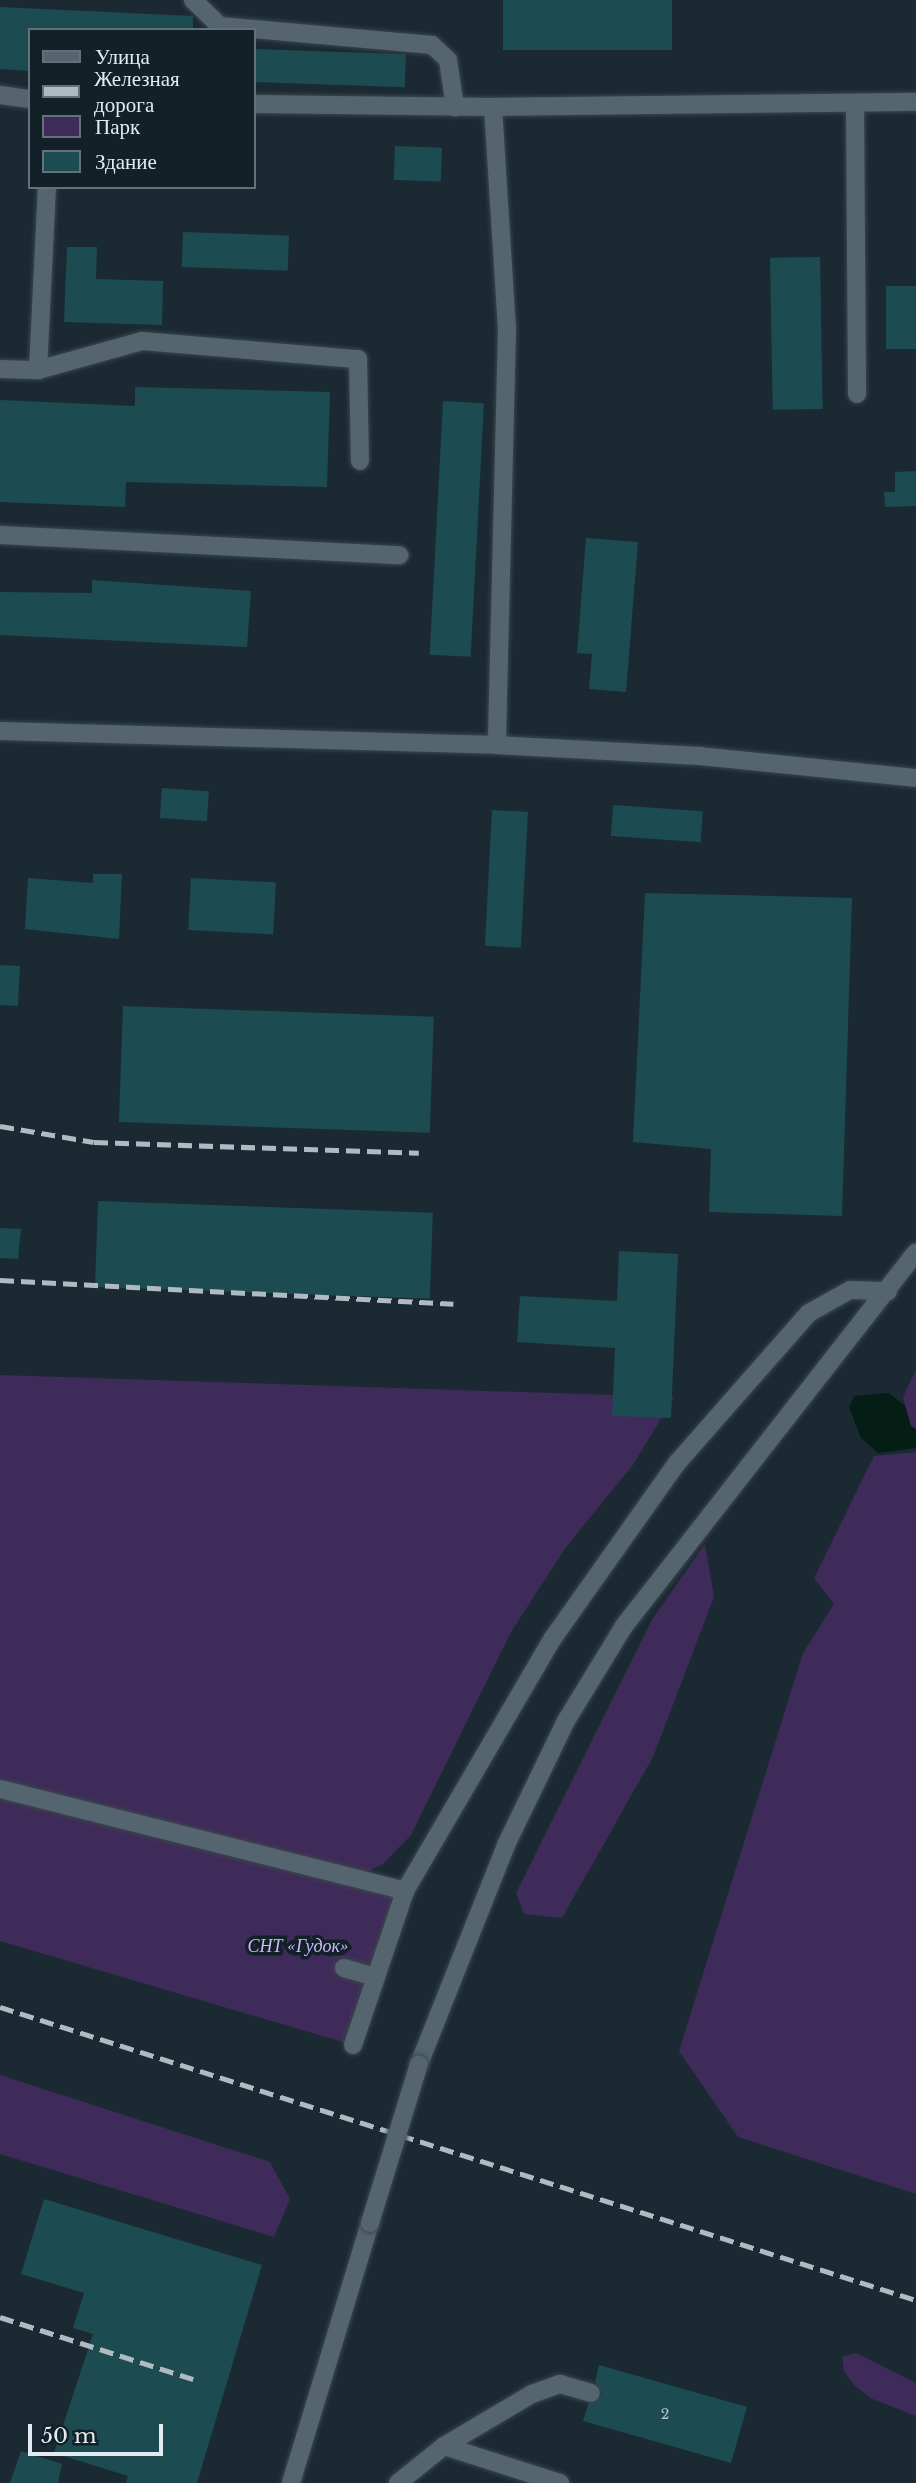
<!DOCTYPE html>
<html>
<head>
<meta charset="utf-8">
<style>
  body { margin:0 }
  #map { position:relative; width:916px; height:2483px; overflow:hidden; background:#1b2932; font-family:"Libre Baskerville",serif }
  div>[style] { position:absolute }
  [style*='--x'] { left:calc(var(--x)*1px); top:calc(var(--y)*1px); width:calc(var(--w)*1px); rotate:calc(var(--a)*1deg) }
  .green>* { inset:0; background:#3f2b59 }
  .water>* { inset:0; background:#041d15 }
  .building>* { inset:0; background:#1c4c51; transform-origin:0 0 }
  .roads { filter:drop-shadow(0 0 2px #3a464d) drop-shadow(0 0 2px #3a464d) }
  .minor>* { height:18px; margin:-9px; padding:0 9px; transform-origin:9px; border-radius:9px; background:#55656f }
  .rail>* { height:5px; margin-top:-2.5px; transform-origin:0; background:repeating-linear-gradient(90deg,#b0bbc1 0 14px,transparent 0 21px) }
  .bridges { filter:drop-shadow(0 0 2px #3a464d) drop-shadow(0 0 2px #3a464d) }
  .minor-bridge>* { height:18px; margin:-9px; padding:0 9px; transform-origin:9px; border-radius:9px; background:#55656f }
  span { translate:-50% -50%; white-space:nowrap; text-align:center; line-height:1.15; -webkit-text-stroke:7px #122028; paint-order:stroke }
  .number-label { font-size:14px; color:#b0c3c9 }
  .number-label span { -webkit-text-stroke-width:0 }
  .park-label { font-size:18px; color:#cfb6f7; font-style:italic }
  .legend { position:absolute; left:28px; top:28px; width:228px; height:161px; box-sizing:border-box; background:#122028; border:2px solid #657178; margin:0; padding:9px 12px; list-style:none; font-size:21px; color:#e2ebf1 }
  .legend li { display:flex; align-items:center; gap:14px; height:35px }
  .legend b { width:35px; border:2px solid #657178 }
  .scale { position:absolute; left:28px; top:2424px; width:135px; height:32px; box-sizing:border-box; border:4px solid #e2ebf1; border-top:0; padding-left:9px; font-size:21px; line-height:24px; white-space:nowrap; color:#e2ebf1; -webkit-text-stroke:5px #122028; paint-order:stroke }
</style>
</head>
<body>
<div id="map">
  <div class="green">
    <div style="clip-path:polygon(916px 1370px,916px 1429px,911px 1427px,903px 1397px)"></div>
    <div style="clip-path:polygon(0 1375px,674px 1397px,633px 1465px,566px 1547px,511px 1632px,411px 1835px,383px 1864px,355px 1878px,405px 1891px,353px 2045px,0 1941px)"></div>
    <div style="clip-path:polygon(916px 1452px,916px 2194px,738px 2137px,679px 2051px,803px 1653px,834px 1604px,814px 1578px,874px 1456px)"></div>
    <div style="clip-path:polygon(705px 1544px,714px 1597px,653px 1757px,562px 1918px,524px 1914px,516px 1893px,653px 1618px)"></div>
    <div style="clip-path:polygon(0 2075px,270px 2162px,290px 2199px,274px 2237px,0 2154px)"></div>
    <div style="clip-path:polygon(856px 2353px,916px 2383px,916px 2416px,870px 2398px,854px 2385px,844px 2371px,842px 2357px)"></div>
  </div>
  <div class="water">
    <div style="clip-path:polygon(889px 1393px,905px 1406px,911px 1426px,916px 1429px,916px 1448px,878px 1453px,861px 1438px,849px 1407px,854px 1396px)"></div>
  </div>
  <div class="building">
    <div style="left:503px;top:0;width:169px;height:50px"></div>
    <div style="clip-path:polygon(0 7px,193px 16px,193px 30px,30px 30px,30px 71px,0 69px)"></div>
    <div style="left:254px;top:49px;width:152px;height:33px;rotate:2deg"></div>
    <div style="left:395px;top:146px;width:47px;height:34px;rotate:2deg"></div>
    <div style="left:183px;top:232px;width:106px;height:35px;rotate:2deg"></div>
    <div style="clip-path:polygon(67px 247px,97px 247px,96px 279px,163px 281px,162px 325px,64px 322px)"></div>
    <div style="left:820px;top:257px;width:152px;height:50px;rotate:89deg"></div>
    <div style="left:916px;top:286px;width:63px;height:30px;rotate:90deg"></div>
    <div style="clip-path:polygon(135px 387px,330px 392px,327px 487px,126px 482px,125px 507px,0 502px,0 400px,135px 406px)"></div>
    <div style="left:443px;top:401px;width:41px;height:254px;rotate:3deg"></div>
    <div style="clip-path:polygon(916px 471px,916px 506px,885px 507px,884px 492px,895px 492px,895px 472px)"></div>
    <div style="clip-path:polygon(586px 538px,638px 542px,626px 692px,589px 689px,592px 654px,577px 653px)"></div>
    <div style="clip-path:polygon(92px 580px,251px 591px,247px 647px,0 635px,0 592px,92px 593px)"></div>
    <div style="left:162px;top:788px;width:47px;height:30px;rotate:4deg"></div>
    <div style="left:613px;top:805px;width:90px;height:31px;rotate:4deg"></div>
    <div style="left:492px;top:810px;width:36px;height:136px;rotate:3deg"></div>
    <div style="clip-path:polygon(93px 874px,122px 874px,119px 939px,25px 929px,28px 878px,93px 883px)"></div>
    <div style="left:191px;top:878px;width:85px;height:52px;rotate:3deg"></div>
    <div style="clip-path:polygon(645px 893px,852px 898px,842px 1216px,709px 1212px,711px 1149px,633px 1142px)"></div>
    <div style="left:0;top:965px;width:20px;height:40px;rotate:3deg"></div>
    <div style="left:123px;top:1006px;width:311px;height:116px;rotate:2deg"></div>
    <div style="left:98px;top:1201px;width:335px;height:86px;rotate:2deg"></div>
    <div style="clip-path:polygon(0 1228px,21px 1229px,18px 1259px,0 1258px)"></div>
    <div style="clip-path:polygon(619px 1251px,678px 1254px,671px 1418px,612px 1416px,615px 1348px,517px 1342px,520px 1296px,617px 1301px)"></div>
    <div style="clip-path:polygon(44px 2199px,262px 2265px,197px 2483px,126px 2483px,128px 2476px,54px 2453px,93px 2334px,73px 2328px,84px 2293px,21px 2274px)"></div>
    <div style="clip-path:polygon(599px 2365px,747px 2407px,731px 2463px,583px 2421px,588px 2404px,602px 2395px,595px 2382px)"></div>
    <div style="clip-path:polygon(21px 2451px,62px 2464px,58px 2483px,10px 2483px)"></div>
  </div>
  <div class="roads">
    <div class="minor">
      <div style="--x:193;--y:0;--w:37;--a:44"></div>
      <div style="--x:220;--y:26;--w:213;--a:5.1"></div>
      <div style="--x:432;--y:45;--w:22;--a:43"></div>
      <div style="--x:448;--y:60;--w:48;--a:81.5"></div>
      <div style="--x:0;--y:95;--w:30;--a:8"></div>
      <div style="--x:855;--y:103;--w:291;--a:89.6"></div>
      <div style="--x:254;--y:104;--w:239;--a:0.7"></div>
      <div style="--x:493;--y:107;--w:423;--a:-0.7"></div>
      <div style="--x:493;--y:107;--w:222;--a:86.4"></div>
      <div style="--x:507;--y:329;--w:416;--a:91.4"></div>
      <div style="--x:0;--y:369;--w:38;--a:2"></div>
      <div style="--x:38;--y:370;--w:108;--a:-15.6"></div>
      <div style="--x:142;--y:341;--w:217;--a:4.8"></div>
      <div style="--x:358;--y:359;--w:102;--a:88.9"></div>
      <div style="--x:38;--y:370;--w:183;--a:-87.2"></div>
      <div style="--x:0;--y:535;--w:400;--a:2.9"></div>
      <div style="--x:0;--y:731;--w:497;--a:1.6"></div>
      <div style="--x:497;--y:745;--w:203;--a:3.1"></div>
      <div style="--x:700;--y:756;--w:217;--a:5.8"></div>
      <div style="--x:0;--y:1789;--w:418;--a:14.1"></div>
      <div style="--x:405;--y:1891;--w:293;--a:-59.7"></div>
      <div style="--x:553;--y:1638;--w:214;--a:-54.7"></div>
      <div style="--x:677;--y:1463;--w:200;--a:-48.7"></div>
      <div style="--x:809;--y:1313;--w:47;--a:-29.3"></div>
      <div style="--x:850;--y:1290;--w:38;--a:2"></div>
      <div style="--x:344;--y:1968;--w:33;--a:16"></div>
      <div style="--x:353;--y:2045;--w:163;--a:-71.3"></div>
      <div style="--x:419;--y:2064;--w:236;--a:-68.3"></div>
      <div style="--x:506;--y:1845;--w:138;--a:-64.2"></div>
      <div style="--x:566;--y:1721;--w:111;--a:-58.6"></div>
      <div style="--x:624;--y:1626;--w:474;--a:-52"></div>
      <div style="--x:444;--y:2446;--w:102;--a:-30.6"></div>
      <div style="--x:532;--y:2394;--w:30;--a:-20"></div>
      <div style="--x:560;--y:2384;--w:32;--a:16"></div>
      <div style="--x:291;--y:2483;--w:272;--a:-73.1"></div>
      <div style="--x:398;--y:2483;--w:59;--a:-38.8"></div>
      <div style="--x:444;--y:2446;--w:122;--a:17.7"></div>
    </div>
  </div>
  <div class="rail">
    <div style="--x:0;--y:1126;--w:95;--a:9.7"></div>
    <div style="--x:94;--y:1142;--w:325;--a:1.9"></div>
    <div style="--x:0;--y:1280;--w:454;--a:3"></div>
    <div style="--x:0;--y:2007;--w:962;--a:17.74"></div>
    <div style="--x:0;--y:2317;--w:203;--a:17.8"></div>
  </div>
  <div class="bridges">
    <div class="minor-bridge">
      <div style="--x:370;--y:2223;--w:166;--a:-72.9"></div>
    </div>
  </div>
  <div class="number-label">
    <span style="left:665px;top:2414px">2</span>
  </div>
  <div class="park-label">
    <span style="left:298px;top:1946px">СНТ «Гудок»</span>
  </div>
  <ul class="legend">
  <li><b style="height:9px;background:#55656f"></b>Улица</li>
  <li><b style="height:9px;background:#b0bbc1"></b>Железная дорога</li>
  <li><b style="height:19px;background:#3f2b59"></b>Парк</li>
  <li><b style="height:19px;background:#1c4c51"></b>Здание</li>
  </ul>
  <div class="scale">50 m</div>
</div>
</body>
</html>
